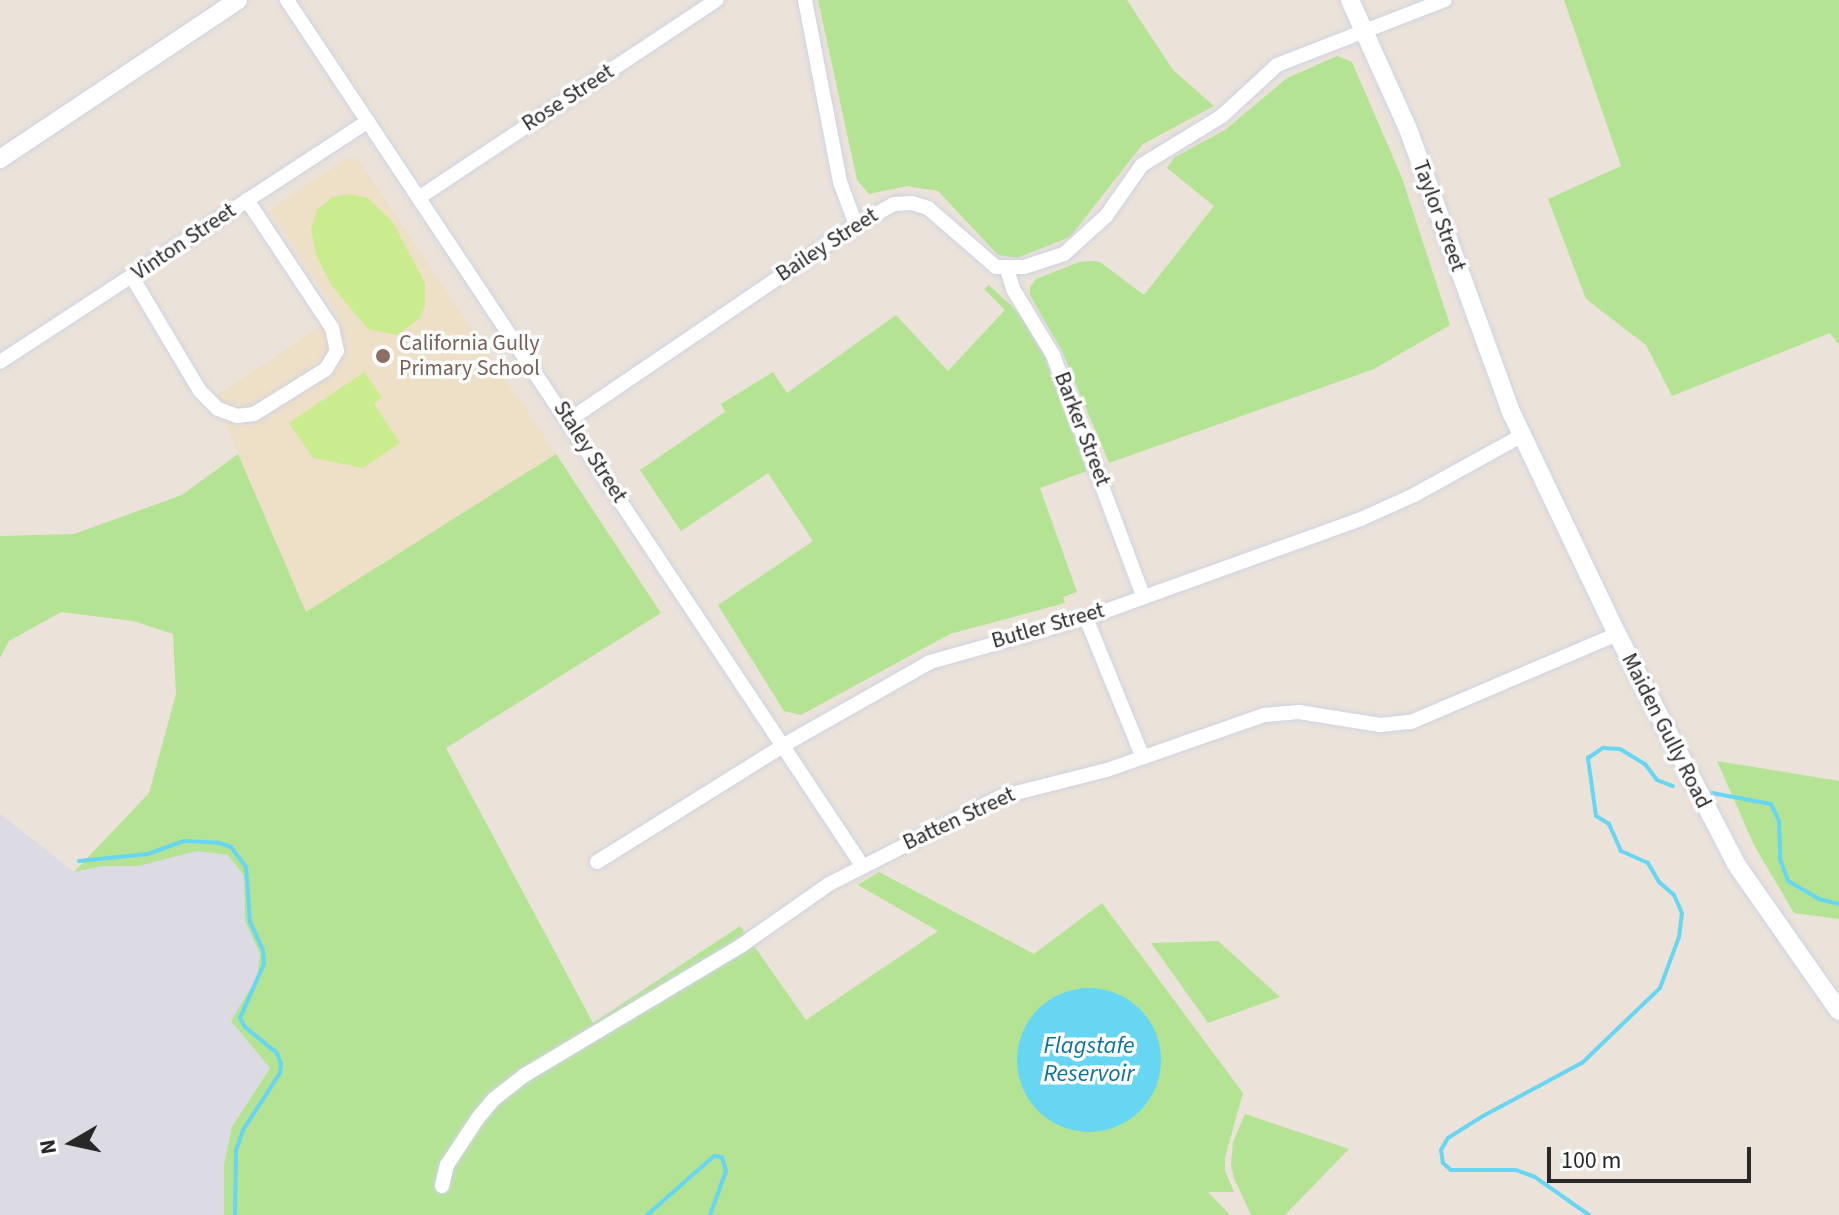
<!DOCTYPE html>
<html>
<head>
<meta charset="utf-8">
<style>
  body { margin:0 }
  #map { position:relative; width:1839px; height:1215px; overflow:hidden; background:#ebe2d9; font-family:"Source Sans 3",sans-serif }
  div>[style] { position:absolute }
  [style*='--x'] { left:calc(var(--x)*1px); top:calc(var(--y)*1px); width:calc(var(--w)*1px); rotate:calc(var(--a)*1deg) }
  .industrial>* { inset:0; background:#dcdae3 }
  .education>* { inset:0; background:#eedfc7 }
  .green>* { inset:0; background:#b4e493 }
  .pitch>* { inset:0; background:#caec8e }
  .water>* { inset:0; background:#67d6f2 }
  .round { border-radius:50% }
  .stream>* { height:4px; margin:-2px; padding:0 2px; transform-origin:2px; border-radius:2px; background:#67d6f2 }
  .roads { filter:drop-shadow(0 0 2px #ced3e2) drop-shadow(0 0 2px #ced3e2) }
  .street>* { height:14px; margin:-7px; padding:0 7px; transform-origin:7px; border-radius:7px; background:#fff }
  .secondary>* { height:18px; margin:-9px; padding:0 9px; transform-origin:9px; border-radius:9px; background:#fff }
  .dots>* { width:22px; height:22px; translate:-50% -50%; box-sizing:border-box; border:4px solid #fff; border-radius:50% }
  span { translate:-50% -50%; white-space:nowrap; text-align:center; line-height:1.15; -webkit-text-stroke:7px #fff; paint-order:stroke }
  .street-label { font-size:22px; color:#282828 }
  .education-label { font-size:22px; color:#785e54 }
  .left { translate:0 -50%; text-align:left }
  .water-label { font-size:24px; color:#09729b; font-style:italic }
  .north { position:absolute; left:32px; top:1103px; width:80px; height:80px; -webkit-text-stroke:6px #fff; paint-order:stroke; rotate:261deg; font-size:22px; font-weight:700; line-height:32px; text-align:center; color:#282828 }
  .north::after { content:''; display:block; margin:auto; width:28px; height:36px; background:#282828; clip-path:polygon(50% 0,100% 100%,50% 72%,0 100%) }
  .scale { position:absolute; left:1547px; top:1147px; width:204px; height:36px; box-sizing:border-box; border:4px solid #282828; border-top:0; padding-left:10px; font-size:24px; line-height:28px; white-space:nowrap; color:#282828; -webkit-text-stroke:6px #fff; paint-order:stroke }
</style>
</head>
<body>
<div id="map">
  <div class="industrial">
    <div style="clip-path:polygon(0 814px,74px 872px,103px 866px,139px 866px,197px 851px,228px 855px,244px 876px,245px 921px,260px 953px,257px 977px,231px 1021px,270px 1068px,232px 1127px,224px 1164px,224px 1215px,0 1215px)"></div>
  </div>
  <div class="education">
    <div style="clip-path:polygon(348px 158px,358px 159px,556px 454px,306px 613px,214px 397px,338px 315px,271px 212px,275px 206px)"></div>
  </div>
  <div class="green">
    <div style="clip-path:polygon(818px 0,1127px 0,1173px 70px,1214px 106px,1143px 144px,1070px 237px,1017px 258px,998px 255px,938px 191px,907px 186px,869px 194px,857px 180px)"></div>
    <div style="clip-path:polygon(1564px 0,1839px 0,1839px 345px,1830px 333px,1672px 396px,1646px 345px,1586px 299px,1548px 199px,1621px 166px)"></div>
    <div style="clip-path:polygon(1337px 56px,1352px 62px,1402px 178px,1450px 325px,1374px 369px,1109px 463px,1062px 351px,1030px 295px,1030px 287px,1036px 279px,1079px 262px,1091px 261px,1100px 262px,1144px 295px,1214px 206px,1167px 168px,1175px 157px,1225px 130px,1287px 78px)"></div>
    <div style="clip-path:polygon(989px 285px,1017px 311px,1043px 352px,1087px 471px,1040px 488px,1077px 592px,1063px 597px,1065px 603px,950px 634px,801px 715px,784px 711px,718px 605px,813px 541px,768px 473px,681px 531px,640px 470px,725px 412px,721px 404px,773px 372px,787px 393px,896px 315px,948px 371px,1005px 310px,984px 289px)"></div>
    <div style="clip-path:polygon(238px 454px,306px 612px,556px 454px,661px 613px,446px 748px,593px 1023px,740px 926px,806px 1020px,938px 931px,858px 885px,879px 872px,1034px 954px,1102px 903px,1243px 1093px,1225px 1157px,1225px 1171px,1234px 1192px,1208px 1192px,1230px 1215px,224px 1215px,224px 1164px,232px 1127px,270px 1068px,231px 1021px,257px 977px,260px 954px,245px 921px,244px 876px,228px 855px,197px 851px,139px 866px,103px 866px,74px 872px,149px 793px,176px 694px,173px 634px,133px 621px,61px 612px,9px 641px,0 658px,0 536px,74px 534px,182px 495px)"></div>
    <div style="clip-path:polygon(1717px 761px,1839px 781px,1839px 919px,1794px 913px,1754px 845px)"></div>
    <div style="clip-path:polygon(1218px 941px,1280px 997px,1208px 1023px,1151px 943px)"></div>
    <div style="clip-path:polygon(1245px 1114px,1349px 1149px,1285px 1215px,1251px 1215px,1234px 1178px,1231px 1165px,1233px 1142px)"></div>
  </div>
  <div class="pitch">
    <div style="clip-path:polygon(349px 194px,368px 198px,392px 221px,425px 283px,425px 306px,419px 319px,397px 335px,368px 329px,332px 286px,316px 255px,311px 229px,317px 210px,332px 197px)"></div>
    <div style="clip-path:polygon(364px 372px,382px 398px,374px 404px,400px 443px,363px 468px,313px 458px,289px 423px)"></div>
  </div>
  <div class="water">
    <div class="round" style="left:1017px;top:988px;width:144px;height:144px"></div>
  </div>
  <div class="stream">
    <div style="--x:1712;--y:793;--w:60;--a:10.6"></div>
    <div style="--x:1771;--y:804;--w:19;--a:65"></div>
    <div style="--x:1779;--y:821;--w:38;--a:88"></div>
    <div style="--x:1780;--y:859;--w:23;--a:70"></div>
    <div style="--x:1788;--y:881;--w:36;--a:30"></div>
    <div style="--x:1819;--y:899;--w:21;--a:14"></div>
    <div style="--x:79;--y:861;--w:69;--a:-5.8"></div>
    <div style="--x:148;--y:854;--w:38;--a:-20"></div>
    <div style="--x:184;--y:841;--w:35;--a:3"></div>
    <div style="--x:219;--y:843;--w:13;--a:18"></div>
    <div style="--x:231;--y:847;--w:25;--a:53"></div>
    <div style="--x:246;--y:867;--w:55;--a:85.8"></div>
    <div style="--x:250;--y:922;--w:31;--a:65"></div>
    <div style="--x:263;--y:950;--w:14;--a:86"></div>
    <div style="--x:264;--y:964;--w:59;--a:114"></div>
    <div style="--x:240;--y:1018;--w:10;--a:61"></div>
    <div style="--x:245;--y:1027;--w:41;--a:39.1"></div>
    <div style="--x:277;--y:1053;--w:12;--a:70"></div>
    <div style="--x:281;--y:1064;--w:9;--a:96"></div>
    <div style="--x:280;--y:1073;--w:68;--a:123"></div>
    <div style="--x:243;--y:1130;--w:21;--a:109"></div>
    <div style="--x:236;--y:1150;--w:65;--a:90.9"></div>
    <div style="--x:647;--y:1215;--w:89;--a:-41.4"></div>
    <div style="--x:714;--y:1156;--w:8;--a:7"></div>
    <div style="--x:722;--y:1157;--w:15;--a:74"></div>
    <div style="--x:726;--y:1171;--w:47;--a:110"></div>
    <div style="--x:1589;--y:1215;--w:66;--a:-144.9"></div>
    <div style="--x:1535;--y:1177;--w:20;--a:-160"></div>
    <div style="--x:1516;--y:1170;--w:65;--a:180"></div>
    <div style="--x:1451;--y:1170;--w:11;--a:-139"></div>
    <div style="--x:1443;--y:1163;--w:13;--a:-99"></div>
    <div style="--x:1441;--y:1150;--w:14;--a:-60"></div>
    <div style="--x:1448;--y:1138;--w:41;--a:-32.2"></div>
    <div style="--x:1483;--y:1116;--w:112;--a:-28.2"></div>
    <div style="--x:1582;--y:1063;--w:108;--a:-43.9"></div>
    <div style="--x:1660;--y:988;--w:54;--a:-69.6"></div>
    <div style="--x:1679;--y:937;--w:24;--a:-83"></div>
    <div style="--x:1682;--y:913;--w:20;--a:-114"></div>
    <div style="--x:1674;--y:895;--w:20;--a:-139"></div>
    <div style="--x:1659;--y:882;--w:22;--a:-120"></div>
    <div style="--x:1648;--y:863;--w:30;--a:-156"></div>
    <div style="--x:1621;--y:851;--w:30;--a:-114"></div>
    <div style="--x:1609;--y:824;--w:15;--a:-148"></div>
    <div style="--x:1596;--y:816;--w:59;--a:-97.9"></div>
    <div style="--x:1588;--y:758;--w:18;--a:-34"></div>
    <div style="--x:1603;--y:748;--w:17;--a:3"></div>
    <div style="--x:1620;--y:749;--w:29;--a:31"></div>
    <div style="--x:1645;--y:764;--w:20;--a:53"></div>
    <div style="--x:1657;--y:780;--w:17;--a:21"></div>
  </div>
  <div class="roads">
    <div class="street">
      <div style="--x:287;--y:0;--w:1039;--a:56.39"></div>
      <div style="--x:805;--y:0;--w:185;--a:79.1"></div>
      <div style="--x:840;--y:182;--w:46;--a:69.6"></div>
      <div style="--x:420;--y:197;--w:356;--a:-33.6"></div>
      <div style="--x:1007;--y:269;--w:21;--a:73"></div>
      <div style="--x:1013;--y:289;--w:77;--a:58.8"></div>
      <div style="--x:1053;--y:355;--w:257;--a:69.5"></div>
      <div style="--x:132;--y:277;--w:133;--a:59.2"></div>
      <div style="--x:200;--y:391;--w:25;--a:45"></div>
      <div style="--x:218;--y:409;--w:20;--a:20"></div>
      <div style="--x:237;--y:416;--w:17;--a:-7"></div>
      <div style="--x:254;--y:414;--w:85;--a:-32"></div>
      <div style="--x:326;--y:369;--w:21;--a:-59"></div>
      <div style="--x:337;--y:351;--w:24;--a:-102"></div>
      <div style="--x:332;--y:328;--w:154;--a:-123.6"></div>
      <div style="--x:0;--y:362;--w:440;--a:-33.2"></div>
      <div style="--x:569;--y:420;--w:347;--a:-34.2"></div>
      <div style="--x:856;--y:225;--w:43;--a:-28.9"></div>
      <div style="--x:894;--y:204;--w:18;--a:-3"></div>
      <div style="--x:912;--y:203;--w:17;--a:17"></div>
      <div style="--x:928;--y:208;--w:90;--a:40.9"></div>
      <div style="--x:996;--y:267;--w:28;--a:0"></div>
      <div style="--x:1024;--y:267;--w:42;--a:-18"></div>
      <div style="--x:1064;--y:254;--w:57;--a:-42.1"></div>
      <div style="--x:1106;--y:216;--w:62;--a:-54.8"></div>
      <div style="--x:1142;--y:165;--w:94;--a:-31.5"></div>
      <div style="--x:1222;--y:116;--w:75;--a:-42.8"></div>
      <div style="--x:1277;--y:65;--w:180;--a:-21.2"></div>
      <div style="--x:1086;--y:618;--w:148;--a:67.8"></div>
      <div style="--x:597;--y:862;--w:221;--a:-32"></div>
      <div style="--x:784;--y:745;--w:168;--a:-29.6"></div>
      <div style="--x:930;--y:662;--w:162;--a:-15.8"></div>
      <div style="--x:1086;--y:618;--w:292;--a:-19.8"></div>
      <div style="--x:1361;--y:519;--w:58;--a:-24.4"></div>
      <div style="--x:1414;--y:495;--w:122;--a:-28.9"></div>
      <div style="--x:442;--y:1186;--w:22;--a:-77"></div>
      <div style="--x:447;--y:1165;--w:56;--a:-56.6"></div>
      <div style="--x:478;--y:1118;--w:25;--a:-50"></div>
      <div style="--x:494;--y:1099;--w:39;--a:-38"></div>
      <div style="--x:525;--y:1075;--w:253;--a:-30.9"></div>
      <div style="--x:742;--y:945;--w:106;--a:-35"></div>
      <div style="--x:829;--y:884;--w:192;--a:-27"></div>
      <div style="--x:1000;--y:797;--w:110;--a:-14.2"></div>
      <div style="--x:1107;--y:770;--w:166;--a:-19.3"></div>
      <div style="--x:1264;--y:715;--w:35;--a:-5"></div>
      <div style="--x:1299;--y:712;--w:82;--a:9.1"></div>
      <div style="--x:1380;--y:725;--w:31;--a:-6"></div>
      <div style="--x:1411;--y:722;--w:224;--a:-23.1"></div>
    </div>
    <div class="secondary">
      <div style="--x:1350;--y:0;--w:141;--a:65.8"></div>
      <div style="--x:1408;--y:129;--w:303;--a:70"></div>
      <div style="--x:1512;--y:414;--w:244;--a:64.5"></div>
      <div style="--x:1617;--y:634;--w:259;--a:62.6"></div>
      <div style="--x:1736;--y:864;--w:179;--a:55"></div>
      <div style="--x:0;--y:159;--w:286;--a:-33.7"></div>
    </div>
  </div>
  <div class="dots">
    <div style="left:383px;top:356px;background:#8d6e63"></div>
  </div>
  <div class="street-label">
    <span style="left:568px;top:98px;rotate:-33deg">Rose Street</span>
    <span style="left:1439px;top:216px;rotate:70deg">Taylor Street</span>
    <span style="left:184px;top:242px;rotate:-34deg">Vinton Street</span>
    <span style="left:827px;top:245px;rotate:-33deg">Bailey Street</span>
    <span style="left:1082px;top:429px;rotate:69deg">Barker Street</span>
    <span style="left:590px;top:452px;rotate:57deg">Staley Street</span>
    <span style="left:1048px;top:626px;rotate:-16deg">Butler Street</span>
    <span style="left:1666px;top:731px;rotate:63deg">Maiden Gully Road</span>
    <span style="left:959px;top:819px;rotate:-25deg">Batten Street</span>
  </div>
  <div class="education-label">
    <span class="left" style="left:399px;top:356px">California Gully<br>Primary School</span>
  </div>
  <div class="water-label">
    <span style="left:1089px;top:1060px">Flagstafe<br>Reservoir</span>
  </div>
  <div class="north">N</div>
  <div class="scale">100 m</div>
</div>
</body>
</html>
